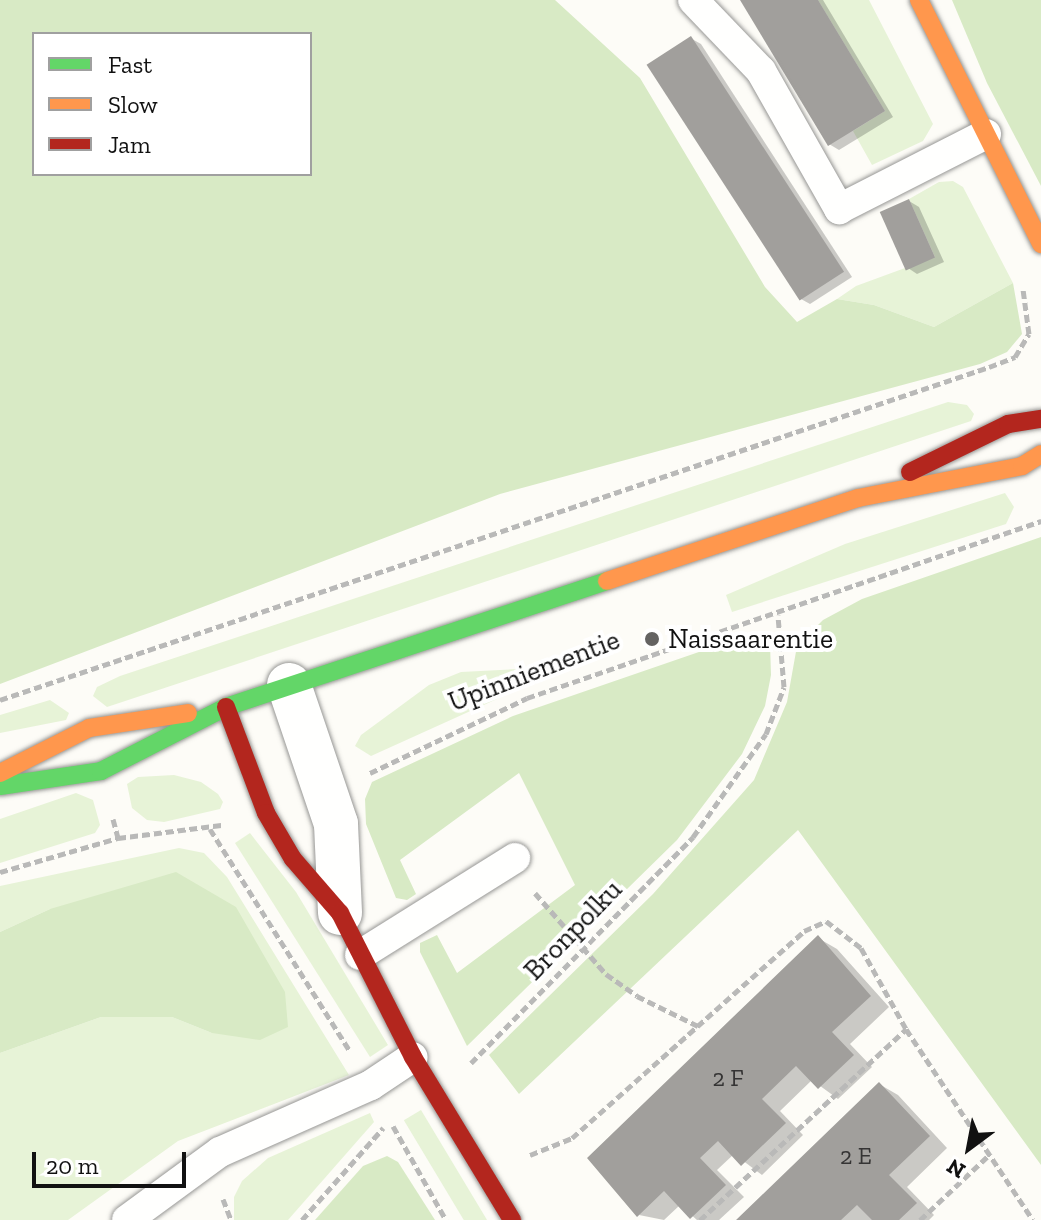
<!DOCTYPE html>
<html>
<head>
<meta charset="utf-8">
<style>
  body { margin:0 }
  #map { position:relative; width:1041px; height:1220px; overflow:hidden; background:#fdfcf7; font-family:"Zilla Slab",serif }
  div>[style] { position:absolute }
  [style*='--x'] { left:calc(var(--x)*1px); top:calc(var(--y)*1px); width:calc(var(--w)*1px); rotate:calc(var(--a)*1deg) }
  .green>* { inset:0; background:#e7f3d7; transform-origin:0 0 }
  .forest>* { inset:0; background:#d8eac5 }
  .shadow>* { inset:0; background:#0003 }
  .building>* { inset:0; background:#a19f9c; transform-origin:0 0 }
  .path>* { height:5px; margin-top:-2.5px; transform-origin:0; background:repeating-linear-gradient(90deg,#b9b9b8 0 8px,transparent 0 12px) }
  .roads { filter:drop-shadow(0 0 2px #979795) drop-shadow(0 0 2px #979795) }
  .lane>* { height:30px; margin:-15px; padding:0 15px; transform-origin:15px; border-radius:15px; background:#fffffe }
  .street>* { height:44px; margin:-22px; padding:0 22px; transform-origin:22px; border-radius:22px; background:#fffffe }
  .fast>* { height:18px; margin:-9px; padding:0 9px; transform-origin:9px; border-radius:9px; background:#63d668 }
  .slow>* { height:18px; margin:-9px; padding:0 9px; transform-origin:9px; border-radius:9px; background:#ff974d }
  .jam>* { height:18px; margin:-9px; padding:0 9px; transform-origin:9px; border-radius:9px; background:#b3261e }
  .dots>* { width:22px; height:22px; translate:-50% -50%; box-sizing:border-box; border:4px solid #fff; border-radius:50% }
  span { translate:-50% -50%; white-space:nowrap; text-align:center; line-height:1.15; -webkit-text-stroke:8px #fff; paint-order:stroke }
  .number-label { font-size:24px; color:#353434 }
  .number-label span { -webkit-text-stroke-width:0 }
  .poi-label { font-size:28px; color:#111 }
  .left { translate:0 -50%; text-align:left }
  .street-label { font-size:28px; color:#111 }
  .legend { position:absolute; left:32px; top:32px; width:280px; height:144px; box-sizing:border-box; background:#fff; border:2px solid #a0a0a0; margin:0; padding:10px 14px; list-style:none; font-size:24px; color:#111 }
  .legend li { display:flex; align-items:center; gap:16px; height:40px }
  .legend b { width:40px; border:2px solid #a0a0a0 }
  .north { position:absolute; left:929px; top:1108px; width:80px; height:80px; -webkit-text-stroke:6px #fff; paint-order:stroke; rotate:212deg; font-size:22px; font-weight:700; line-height:32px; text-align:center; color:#111 }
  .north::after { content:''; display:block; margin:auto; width:28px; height:36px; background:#111; clip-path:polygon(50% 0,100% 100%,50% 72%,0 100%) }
  .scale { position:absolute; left:32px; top:1152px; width:154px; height:36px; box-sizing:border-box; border:4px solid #111; border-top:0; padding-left:10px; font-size:24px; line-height:28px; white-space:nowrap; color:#111; -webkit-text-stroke:6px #fff; paint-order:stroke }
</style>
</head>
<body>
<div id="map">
  <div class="green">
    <div style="clip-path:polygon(818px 0,869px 0,933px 124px,923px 141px,872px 165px,853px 131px,885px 111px)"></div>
    <div style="clip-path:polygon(953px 181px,963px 187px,1013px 283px,934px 327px,874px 305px,837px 299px,856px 286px,935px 257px,909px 199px,939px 182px)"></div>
    <div style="clip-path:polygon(948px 402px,967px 405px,974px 414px,971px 421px,107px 707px,93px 696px,97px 687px,120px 676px)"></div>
    <div style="clip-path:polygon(1005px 493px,1014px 507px,1006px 524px,732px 612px,726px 595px,845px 544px)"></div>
    <div style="clip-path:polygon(517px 669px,514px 688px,497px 699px,371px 756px,355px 746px,361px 735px,429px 685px,461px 672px)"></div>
    <div style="clip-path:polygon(50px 700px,69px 713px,66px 720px,0 733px,0 715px)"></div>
    <div style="clip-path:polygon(174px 775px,201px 782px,218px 794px,223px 802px,220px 809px,164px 822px,147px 820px,132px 808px,127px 784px,138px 777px)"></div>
    <div style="clip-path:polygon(76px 793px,93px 800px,100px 825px,95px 833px,0 863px,0 819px)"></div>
    <div style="clip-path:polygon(250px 833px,296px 892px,388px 1045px,370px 1057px,235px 843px)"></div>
    <div style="clip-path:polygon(179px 848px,204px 853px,227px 877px,349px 1075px,178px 1141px,68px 1220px,0 1220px,0 1053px,101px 1017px,172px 1017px,212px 1033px,50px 909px,0 932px,0 886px)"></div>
    <div style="left:421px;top:1110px;width:128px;height:20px;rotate:59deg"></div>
    <div style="clip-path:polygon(370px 1113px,374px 1122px,288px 1220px,234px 1220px,234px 1197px,242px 1181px,268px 1158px)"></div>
  </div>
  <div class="forest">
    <div style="clip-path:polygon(evenodd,0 0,555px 0,640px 78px,765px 287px,797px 322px,837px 299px,874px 305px,934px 327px,1013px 283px,1022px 334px,1007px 352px,980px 364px,500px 494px,0 684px,0 0,34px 34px,310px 34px,310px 174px,34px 174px,34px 34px)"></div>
    <div style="clip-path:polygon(952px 0,1041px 0,1041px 186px,987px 83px)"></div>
    <div style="clip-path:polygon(1041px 537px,1041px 1165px,798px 830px,519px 1094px,489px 1055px,653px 894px,754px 780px,787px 702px,797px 646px,823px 620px,862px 599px)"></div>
    <div style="clip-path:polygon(757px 632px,770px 643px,771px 675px,765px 706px,742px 754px,677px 840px,467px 1046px,420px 952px,420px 943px,437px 935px,457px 973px,575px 885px,519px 773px,400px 860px,416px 894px,407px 900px,396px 898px,366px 824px,365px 799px,372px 782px,513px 716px)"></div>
    <div style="clip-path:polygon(176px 872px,236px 907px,285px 992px,288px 1027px,260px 1040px,212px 1033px,172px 1017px,101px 1017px,0 1053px,0 932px,50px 909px)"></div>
    <div style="clip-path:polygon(387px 1156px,398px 1162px,435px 1220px,315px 1220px,363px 1166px)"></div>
  </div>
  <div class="shadow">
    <div style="clip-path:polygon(743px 0,823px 0,893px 117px,839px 150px,829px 144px)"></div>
    <div style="clip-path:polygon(692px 39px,701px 44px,852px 277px,810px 304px,801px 299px)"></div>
    <div style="clip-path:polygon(909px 201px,919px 207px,944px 262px,917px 274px,908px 268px)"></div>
    <div style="clip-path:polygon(818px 938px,837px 949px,889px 1007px,850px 1044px,872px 1067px,838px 1099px,812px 1080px,780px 1111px,803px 1135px,762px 1175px,734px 1154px,717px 1170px,744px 1197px,719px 1220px,697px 1220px,680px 1205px,664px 1220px,639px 1215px)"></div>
    <div style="clip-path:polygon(879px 1084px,898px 1095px,947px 1148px,907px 1187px,934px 1215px,929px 1220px,738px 1220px)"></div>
  </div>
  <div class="building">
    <div style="clip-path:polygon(740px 0,818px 0,885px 111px,828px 146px)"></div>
    <div style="left:691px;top:36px;width:281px;height:53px;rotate:57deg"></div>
    <div style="left:909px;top:199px;width:64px;height:32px;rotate:66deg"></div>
    <div style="clip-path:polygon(818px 935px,871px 996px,832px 1032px,854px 1055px,818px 1089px,796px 1066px,762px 1099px,786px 1123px,741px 1166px,718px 1141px,700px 1158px,726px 1185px,690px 1219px,664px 1191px,637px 1217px,587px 1158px)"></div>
    <div style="clip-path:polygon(879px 1082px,930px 1136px,889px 1175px,917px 1203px,899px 1220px,872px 1220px,857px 1205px,841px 1220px,736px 1220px)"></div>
  </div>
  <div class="path">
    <div style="--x:0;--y:700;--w:1044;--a:-18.61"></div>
    <div style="--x:989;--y:367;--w:28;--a:-21"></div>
    <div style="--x:1015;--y:357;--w:27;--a:-59"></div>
    <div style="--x:1029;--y:334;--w:45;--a:-97.6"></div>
    <div style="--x:370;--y:773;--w:174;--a:-25.5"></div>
    <div style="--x:527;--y:698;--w:544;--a:-19"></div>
    <div style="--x:113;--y:819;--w:20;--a:75"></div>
    <div style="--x:210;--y:829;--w:262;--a:57.8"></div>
    <div style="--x:0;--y:872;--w:123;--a:-16.1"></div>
    <div style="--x:118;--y:838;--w:104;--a:-7.2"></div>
    <div style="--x:535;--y:893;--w:108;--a:48.8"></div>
    <div style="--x:606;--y:974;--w:38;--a:35"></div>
    <div style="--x:637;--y:996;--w:68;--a:26.2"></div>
    <div style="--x:471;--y:1063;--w:317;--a:-45.5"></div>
    <div style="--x:693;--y:837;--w:126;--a:-54.7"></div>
    <div style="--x:766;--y:734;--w:50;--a:-69"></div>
    <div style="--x:784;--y:687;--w:72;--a:-94.8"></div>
    <div style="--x:393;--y:1126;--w:108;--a:60.6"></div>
    <div style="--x:530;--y:1155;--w:45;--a:-22"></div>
    <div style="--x:572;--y:1138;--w:311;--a:-41.7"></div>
    <div style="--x:804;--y:931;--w:24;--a:-24"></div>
    <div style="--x:826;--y:921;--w:44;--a:37.6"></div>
    <div style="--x:861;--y:948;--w:93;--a:60.9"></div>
    <div style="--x:906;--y:1029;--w:229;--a:56.4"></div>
    <div style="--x:223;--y:1199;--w:22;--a:69"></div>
    <div style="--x:302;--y:1220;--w:123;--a:-48.6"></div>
    <div style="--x:700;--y:1220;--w:281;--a:-42.8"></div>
    <div style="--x:920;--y:1220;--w:95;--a:-43.3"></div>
  </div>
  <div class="roads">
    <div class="lane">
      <div style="--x:693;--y:0;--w:98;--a:46.2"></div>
      <div style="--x:761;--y:71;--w:159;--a:60.5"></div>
      <div style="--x:839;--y:209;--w:165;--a:-27"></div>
      <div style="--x:360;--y:955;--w:183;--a:-32"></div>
      <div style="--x:127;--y:1220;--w:115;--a:-36.2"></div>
      <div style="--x:220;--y:1152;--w:165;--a:-23.9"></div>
      <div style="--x:371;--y:1085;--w:50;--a:-33.7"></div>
    </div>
    <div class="street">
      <div style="--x:289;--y:685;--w:147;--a:71.3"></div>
      <div style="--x:336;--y:824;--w:89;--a:87.4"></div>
    </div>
    <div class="fast">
      <div style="--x:0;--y:786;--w:102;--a:-8.4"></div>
      <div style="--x:101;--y:771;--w:140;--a:-27.1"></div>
      <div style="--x:226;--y:707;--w:401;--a:-18.3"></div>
    </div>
    <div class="slow">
      <div style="--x:919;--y:0;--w:273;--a:63.4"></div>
      <div style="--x:607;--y:581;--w:264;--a:-18.3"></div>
      <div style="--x:858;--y:498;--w:167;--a:-11"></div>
      <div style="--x:1022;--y:466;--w:22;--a:-32"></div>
      <div style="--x:0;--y:773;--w:100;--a:-26.8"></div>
      <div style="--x:89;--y:728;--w:100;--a:-8.6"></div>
    </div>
    <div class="jam">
      <div style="--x:910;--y:472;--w:109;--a:-26.1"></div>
      <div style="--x:1008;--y:424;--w:33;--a:-9"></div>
      <div style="--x:226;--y:707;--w:113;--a:69.3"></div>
      <div style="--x:266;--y:813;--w:53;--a:59.6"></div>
      <div style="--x:293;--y:859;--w:72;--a:49"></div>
      <div style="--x:340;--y:913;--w:161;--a:63.1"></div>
      <div style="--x:413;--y:1057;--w:191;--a:58.7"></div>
    </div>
  </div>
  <div class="dots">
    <div style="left:652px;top:639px;background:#646362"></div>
  </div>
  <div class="number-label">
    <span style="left:728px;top:1078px">2 F</span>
    <span style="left:856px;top:1156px">2 E</span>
  </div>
  <div class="poi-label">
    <span class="left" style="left:668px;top:639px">Naissaarentie</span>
  </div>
  <div class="street-label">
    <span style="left:534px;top:671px;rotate:-21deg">Upinniementie</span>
    <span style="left:573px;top:930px;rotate:-46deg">Bronpolku</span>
  </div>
  <ul class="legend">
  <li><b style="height:10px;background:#63d668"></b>Fast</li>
  <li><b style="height:10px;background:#ff974d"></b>Slow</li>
  <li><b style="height:10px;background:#b3261e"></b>Jam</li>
  </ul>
  <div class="north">N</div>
  <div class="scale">20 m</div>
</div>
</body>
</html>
